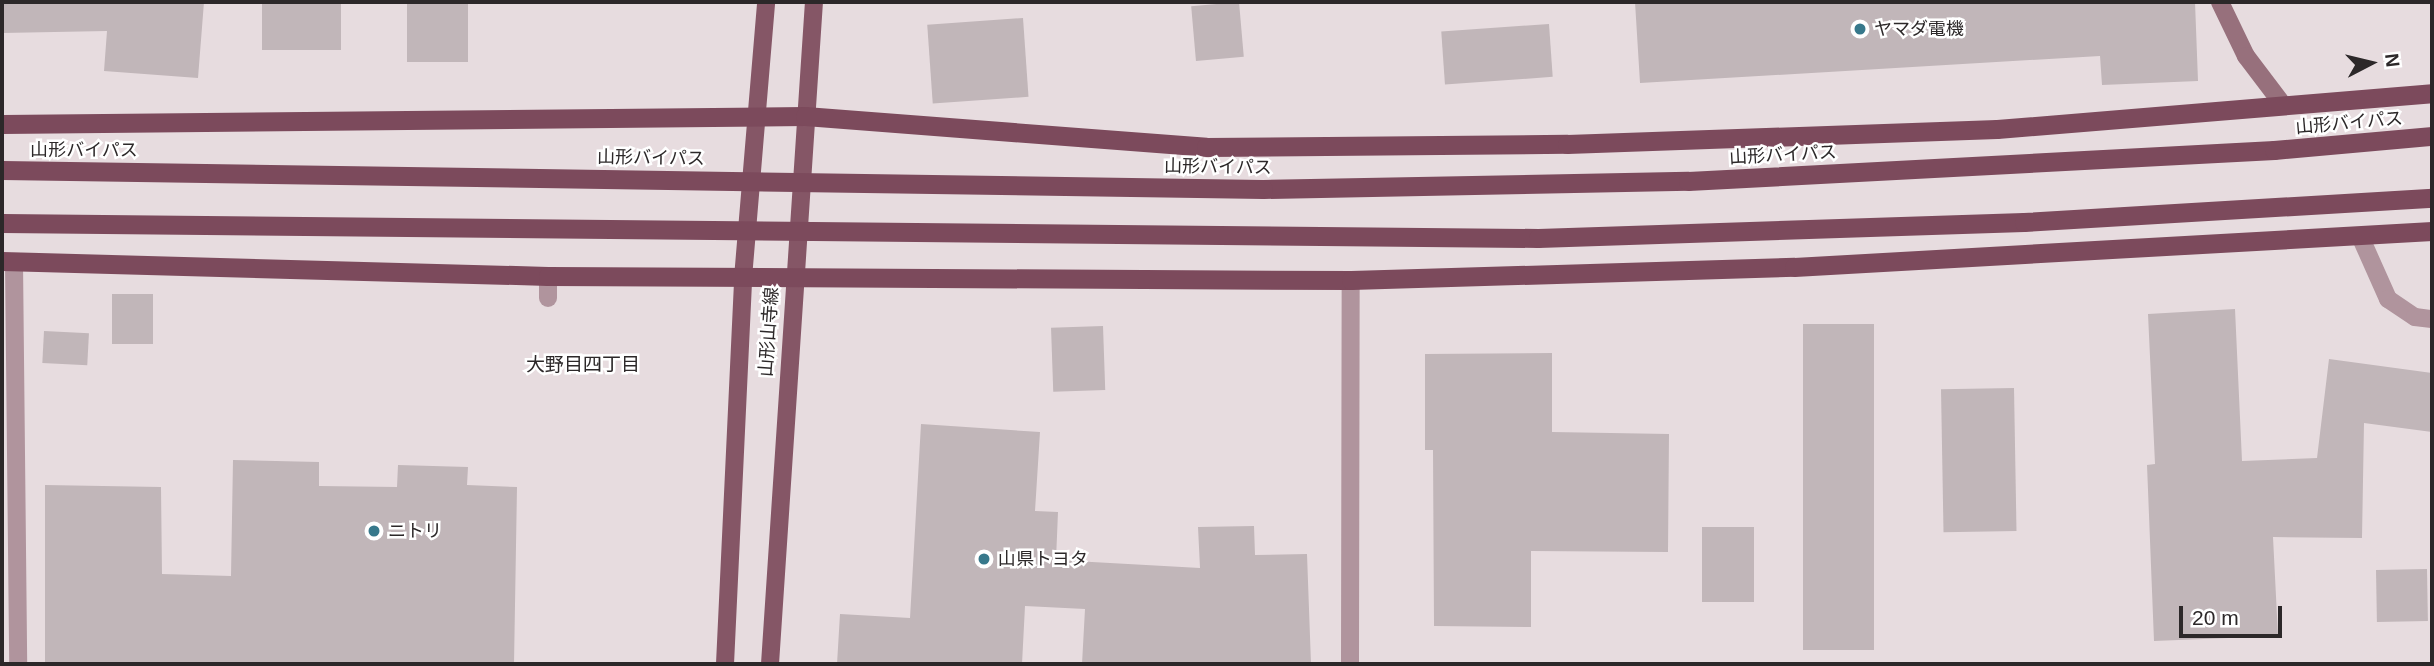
<!DOCTYPE html>
<html>
<head>
<meta charset="utf-8">
<style>
  body { margin:0 }
  #map { position:relative; width:2434px; height:666px; overflow:hidden; background:#e7dcdf; font-family:Arial,"Noto Sans JP",sans-serif }
  div>[style] { position:absolute }
  [style*='--x'] { left:calc(var(--x)*1px); top:calc(var(--y)*1px); width:calc(var(--w)*1px); rotate:calc(var(--a)*1deg) }
  .building>* { inset:0; background:#c1b6b9; transform-origin:0 0 }
  .service>* { height:18px; margin:-9px; padding:0 9px; transform-origin:9px; border-radius:9px; background:#b0949d }
  .minor>* { height:18px; margin:-9px; padding:0 9px; transform-origin:9px; border-radius:9px; background:#b0949d }
  .tertiary>* { height:18px; margin:-9px; padding:0 9px; transform-origin:9px; border-radius:9px; background:#b0949d }
  .secondary>* { height:18px; margin:-9px; padding:0 9px; transform-origin:9px; border-radius:9px; background:#97707c }
  .primary>* { height:18px; margin:-9px; padding:0 9px; transform-origin:9px; border-radius:9px; background:#855666 }
  .trunk>* { height:19px; margin:-9.5px; padding:0 9.5px; transform-origin:9.5px; border-radius:9.5px; background:#7c4a5c }
  .trunk-bridge>* { height:19px; margin:-9.5px; padding:0 9.5px; transform-origin:9.5px; border-radius:9.5px; background:#7c4a5c }
  .dots>* { width:19px; height:19px; translate:-50% -50%; box-sizing:border-box; border:4px solid #fff; border-radius:50% }
  span { translate:-50% -50%; white-space:nowrap; text-align:center; line-height:1.15; -webkit-text-stroke:5px #fff; paint-order:stroke }
  .poi-label { font-size:18px; color:#2c2829 }
  .left { translate:0 -50%; text-align:left }
  .street-label { font-size:18px; color:#2c2829 }
  .neighbourhood-label { font-size:19px; color:#2c2829 }
  .frame { position:absolute; inset:0; border:4px solid #2c2829; pointer-events:none }
  .north { position:absolute; left:2336px; top:28px; width:70px; height:70px; -webkit-text-stroke:5px #fff; paint-order:stroke; rotate:83deg; font-size:19px; font-weight:700; line-height:28px; text-align:center; color:#2c2829 }
  .north::after { content:''; display:block; margin:auto; width:24px; height:32px; background:#2c2829; clip-path:polygon(50% 0,100% 100%,50% 72%,0 100%) }
  .scale { position:absolute; left:2179px; top:606px; width:103px; height:32px; box-sizing:border-box; border:4px solid #2c2829; border-top:0; padding-left:9px; font-size:21px; line-height:24px; white-space:nowrap; color:#2c2829; -webkit-text-stroke:5px #fff; paint-order:stroke }
</style>
</head>
<body>
<div id="map">
  <div class="building">
    <div style="clip-path:polygon(2px 2px,204px 2px,198px 78px,104px 71px,107px 31px,2px 33px)"></div>
    <div style="left:262px;top:2px;width:79px;height:48px"></div>
    <div style="left:407px;top:2px;width:61px;height:60px"></div>
    <div style="left:1239px;top:2px;width:55px;height:48px;rotate:85deg"></div>
    <div style="clip-path:polygon(1635px 2px,2195px 2px,2198px 81px,2102px 85px,2100px 56px,1640px 83px)"></div>
    <div style="left:1023px;top:18px;width:79px;height:96px;rotate:86deg"></div>
    <div style="left:1549px;top:24px;width:53px;height:108px;rotate:86deg"></div>
    <div style="left:112px;top:294px;width:41px;height:50px"></div>
    <div style="clip-path:polygon(2235px 309px,2242px 461px,2317px 458px,2329px 359px,2432px 373px,2432px 432px,2364px 423px,2362px 538px,2273px 537px,2278px 636px,2154px 641px,2147px 465px,2155px 464px,2148px 314px)"></div>
    <div style="left:1803px;top:324px;width:71px;height:326px"></div>
    <div style="left:1103px;top:326px;width:64px;height:52px;rotate:88deg"></div>
    <div style="left:44px;top:331px;width:45px;height:32px;rotate:3deg"></div>
    <div style="clip-path:polygon(1552px 353px,1552px 432px,1669px 434px,1668px 552px,1531px 551px,1531px 627px,1434px 626px,1433px 450px,1425px 450px,1425px 354px)"></div>
    <div style="left:2014px;top:388px;width:143px;height:73px;rotate:89deg"></div>
    <div style="clip-path:polygon(921px 424px,1040px 432px,1035px 511px,1058px 512px,1056px 560px,1200px 568px,1198px 527px,1254px 526px,1255px 555px,1307px 554px,1311px 664px,1082px 664px,1085px 609px,1025px 606px,1022px 664px,837px 664px,840px 614px,910px 618px)"></div>
    <div style="clip-path:polygon(233px 460px,319px 462px,319px 486px,397px 487px,398px 465px,468px 467px,467px 485px,517px 487px,514px 664px,45px 664px,45px 485px,161px 487px,162px 574px,231px 576px)"></div>
    <div style="left:1702px;top:527px;width:52px;height:75px"></div>
    <div style="left:2427px;top:569px;width:52px;height:51px;rotate:89deg"></div>
  </div>
  <div class="service">
    <div style="--x:548;--y:298;--w:22;--a:-90"></div>
    <div style="--x:1350;--y:664;--w:384;--a:-89.9"></div>
  </div>
  <div class="minor">
    <div style="--x:14;--y:262;--w:402;--a:89.4"></div>
  </div>
  <div class="tertiary">
    <div style="--x:2360;--y:236;--w:69;--a:66"></div>
    <div style="--x:2388;--y:299;--w:32;--a:34"></div>
    <div style="--x:2415;--y:317;--w:17;--a:7"></div>
  </div>
  <div class="secondary">
    <div style="--x:2220;--y:2;--w:60;--a:64.3"></div>
    <div style="--x:2246;--y:56;--w:61;--a:52.9"></div>
  </div>
  <div class="primary">
    <div style="--x:725;--y:664;--w:386;--a:-87.3"></div>
    <div style="--x:743;--y:278;--w:277;--a:-85.2"></div>
    <div style="--x:770;--y:664;--w:663;--a:-86.2"></div>
  </div>
  <div class="trunk">
    <div style="--x:2;--y:124;--w:803;--a:-0.57"></div>
    <div style="--x:805;--y:116;--w:402;--a:4.4"></div>
    <div style="--x:1206;--y:147;--w:361;--a:-0.5"></div>
    <div style="--x:1567;--y:144;--w:430;--a:-2"></div>
    <div style="--x:1997;--y:129;--w:436;--a:-4.7"></div>
    <div style="--x:1263;--y:189;--w:425;--a:-1.1"></div>
    <div style="--x:1688;--y:181;--w:587;--a:-3.03"></div>
    <div style="--x:2274;--y:150;--w:159;--a:-5.1"></div>
    <div style="--x:2;--y:261;--w:546;--a:1.57"></div>
    <div style="--x:548;--y:276;--w:803;--a:0.29"></div>
    <div style="--x:1351;--y:280;--w:443;--a:-1.7"></div>
    <div style="--x:1794;--y:267;--w:639;--a:-3.23"></div>
  </div>
  <div class="trunk-bridge">
    <div style="--x:2;--y:170;--w:1261;--a:0.86"></div>
    <div style="--x:2;--y:223;--w:1536;--a:0.56"></div>
    <div style="--x:1538;--y:238;--w:486;--a:-1.9"></div>
    <div style="--x:2024;--y:222;--w:409;--a:-3.4"></div>
  </div>
  <div class="dots">
    <div style="left:1860px;top:29px;background:#37788b"></div>
    <div style="left:374px;top:531px;background:#37788b"></div>
    <div style="left:984px;top:559px;background:#37788b"></div>
  </div>
  <div class="poi-label">
    <span class="left" style="left:1874px;top:29px">ヤマダ電機</span>
    <span class="left" style="left:388px;top:531px">ニトリ</span>
    <span class="left" style="left:998px;top:559px">山県トヨタ</span>
  </div>
  <div class="street-label">
    <span style="left:2349px;top:123px;rotate:-5deg">山形バイパス</span>
    <span style="left:84px;top:150px">山形バイパス</span>
    <span style="left:1783px;top:155px;rotate:-3deg">山形バイパス</span>
    <span style="left:651px;top:158px;rotate:1deg">山形バイパス</span>
    <span style="left:1218px;top:167px;rotate:1deg">山形バイパス</span>
    <span style="left:769px;top:332px;rotate:-86deg">山形山寺線</span>
  </div>
  <div class="neighbourhood-label">
    <span style="left:583px;top:365px">大野目四丁目</span>
  </div>
  <div class="frame"></div>
  <div class="north">N</div>
  <div class="scale">20 m</div>
</div>
</body>
</html>
